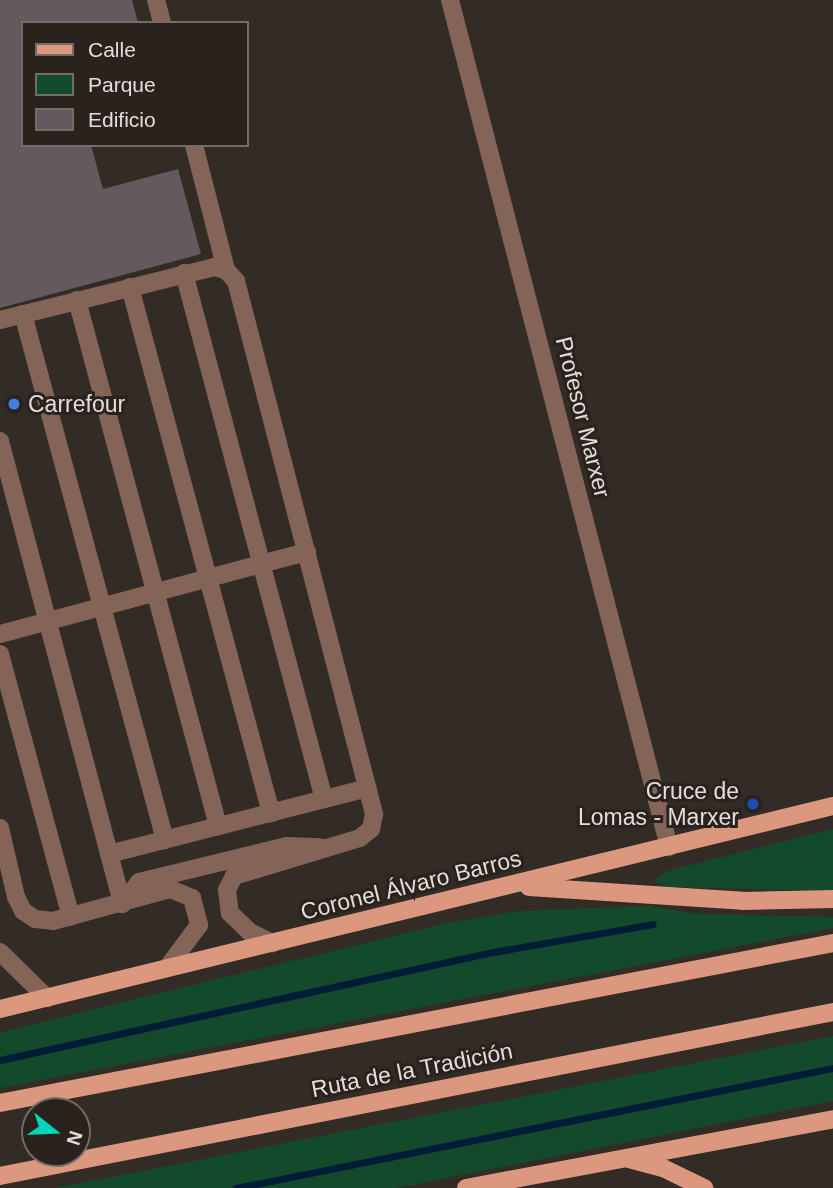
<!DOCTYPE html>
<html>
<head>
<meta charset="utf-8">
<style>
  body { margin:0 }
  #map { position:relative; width:833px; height:1188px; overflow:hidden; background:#332c26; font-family:Arial,sans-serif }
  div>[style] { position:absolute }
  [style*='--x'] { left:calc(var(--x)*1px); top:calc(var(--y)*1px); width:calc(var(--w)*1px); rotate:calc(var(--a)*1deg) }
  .green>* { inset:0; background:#134a2b }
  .stream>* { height:7px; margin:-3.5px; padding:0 3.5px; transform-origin:3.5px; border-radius:3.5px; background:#001c37 }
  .building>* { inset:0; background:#64595d }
  .minor>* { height:18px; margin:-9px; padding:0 9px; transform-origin:9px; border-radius:9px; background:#856458 }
  .major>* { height:18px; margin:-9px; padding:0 9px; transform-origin:9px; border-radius:9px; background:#dc987f }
  .dots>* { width:19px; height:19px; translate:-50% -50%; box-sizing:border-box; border:4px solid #29221d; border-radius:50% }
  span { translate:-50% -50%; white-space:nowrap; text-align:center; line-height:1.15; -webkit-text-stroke:6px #29221d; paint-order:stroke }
  .poi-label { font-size:23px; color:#e3dedb }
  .left { translate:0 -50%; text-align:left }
  .right { translate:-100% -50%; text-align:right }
  .street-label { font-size:23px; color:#e3dedb }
  .legend { position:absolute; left:21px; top:21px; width:228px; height:126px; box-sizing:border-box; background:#29221d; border:2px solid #736d69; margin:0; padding:9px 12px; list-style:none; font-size:21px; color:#e3dedb }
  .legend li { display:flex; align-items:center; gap:14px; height:35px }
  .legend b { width:35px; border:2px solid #736d69 }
  .north { position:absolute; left:21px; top:1097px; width:70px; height:70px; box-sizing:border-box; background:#29221d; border:2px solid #736d69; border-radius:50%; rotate:108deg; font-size:19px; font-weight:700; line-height:28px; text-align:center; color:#e3dedb }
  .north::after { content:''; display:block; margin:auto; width:24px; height:32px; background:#03d5b6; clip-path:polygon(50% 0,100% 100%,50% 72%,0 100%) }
</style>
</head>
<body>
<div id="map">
  <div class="green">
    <div style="clip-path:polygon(833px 829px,833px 891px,667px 887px,654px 881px,667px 871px)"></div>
    <div style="clip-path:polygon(649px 906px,698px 914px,833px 917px,833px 928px,0 1088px,0 1033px,9px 1030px,447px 923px,519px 911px)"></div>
    <div style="clip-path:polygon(833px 1036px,833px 1101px,396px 1188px,55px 1188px)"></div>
  </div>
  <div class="stream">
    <div style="--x:0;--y:1060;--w:505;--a:-12.36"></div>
    <div style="--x:493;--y:952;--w:162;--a:-9.9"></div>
    <div style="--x:236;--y:1188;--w:609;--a:-11.37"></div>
  </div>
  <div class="building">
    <div style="clip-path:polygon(0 0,132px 0,138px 23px,23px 23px,23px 145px,91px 145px,103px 189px,178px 169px,201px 254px,0 308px)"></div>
  </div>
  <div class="minor">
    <div style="--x:156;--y:0;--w:24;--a:75"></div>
    <div style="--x:450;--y:0;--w:875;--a:75.5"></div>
    <div style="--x:194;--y:145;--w:129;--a:75.6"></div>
    <div style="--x:184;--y:273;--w:544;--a:75.1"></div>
    <div style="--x:130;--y:287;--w:545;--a:74.99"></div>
    <div style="--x:77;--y:300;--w:545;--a:74.99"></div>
    <div style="--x:23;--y:314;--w:545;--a:74.89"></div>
    <div style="--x:0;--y:320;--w:220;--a:-13.9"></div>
    <div style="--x:214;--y:267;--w:12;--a:14"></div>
    <div style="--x:226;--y:270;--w:15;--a:48"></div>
    <div style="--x:236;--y:281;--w:551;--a:75.48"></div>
    <div style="--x:374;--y:814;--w:15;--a:101"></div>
    <div style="--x:371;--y:829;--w:14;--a:141"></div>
    <div style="--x:360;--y:838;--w:132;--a:163.2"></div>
    <div style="--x:234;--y:876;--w:16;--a:117"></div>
    <div style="--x:227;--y:890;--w:23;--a:83"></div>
    <div style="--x:230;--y:913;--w:28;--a:44"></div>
    <div style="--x:250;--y:932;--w:25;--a:27"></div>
    <div style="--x:0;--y:441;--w:479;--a:75.2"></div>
    <div style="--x:0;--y:634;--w:318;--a:-15"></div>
    <div style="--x:0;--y:654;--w:272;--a:74.9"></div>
    <div style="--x:0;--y:828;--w:71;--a:76.9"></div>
    <div style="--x:16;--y:897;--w:16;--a:63"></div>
    <div style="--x:23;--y:911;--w:14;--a:34"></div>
    <div style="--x:35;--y:919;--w:18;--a:6"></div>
    <div style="--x:53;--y:921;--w:121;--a:-15.3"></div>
    <div style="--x:170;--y:889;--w:24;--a:22"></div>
    <div style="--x:192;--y:898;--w:28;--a:75"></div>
    <div style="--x:199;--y:925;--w:54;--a:126.7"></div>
    <div style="--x:109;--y:854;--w:267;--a:-14.3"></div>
    <div style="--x:122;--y:904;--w:28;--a:-52"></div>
    <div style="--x:139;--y:882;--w:152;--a:-13.7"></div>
    <div style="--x:287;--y:846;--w:33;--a:2"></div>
    <div style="--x:0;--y:952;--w:66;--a:44.4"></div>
  </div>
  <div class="major">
    <div style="--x:529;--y:887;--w:214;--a:3.7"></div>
    <div style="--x:743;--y:901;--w:90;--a:-1.3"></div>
    <div style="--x:0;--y:1009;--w:857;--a:-13.7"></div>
    <div style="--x:0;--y:1103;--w:848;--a:-10.87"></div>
    <div style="--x:629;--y:1159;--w:35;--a:15"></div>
    <div style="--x:663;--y:1168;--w:46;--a:26"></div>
    <div style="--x:0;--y:1176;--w:849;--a:-11.14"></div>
    <div style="--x:466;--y:1188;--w:373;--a:-10.6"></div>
  </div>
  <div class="dots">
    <div style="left:14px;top:404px;background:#3f7fe0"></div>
    <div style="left:753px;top:804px;background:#1a4fb4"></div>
  </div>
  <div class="poi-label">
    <span class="left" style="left:28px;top:404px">Carrefour</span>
    <span class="right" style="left:739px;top:804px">Cruce de<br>Lomas - Marxer</span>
  </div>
  <div class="street-label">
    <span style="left:583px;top:417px;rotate:76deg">Profesor Marxer</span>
    <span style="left:411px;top:885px;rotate:-14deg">Coronel Álvaro Barros</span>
    <span style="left:412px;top:1070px;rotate:-11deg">Ruta de la Tradición</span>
  </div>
  <ul class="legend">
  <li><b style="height:9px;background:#dc987f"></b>Calle</li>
  <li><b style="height:19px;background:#134a2b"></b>Parque</li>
  <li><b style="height:19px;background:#64595d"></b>Edificio</li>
  </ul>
  <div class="north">N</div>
</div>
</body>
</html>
